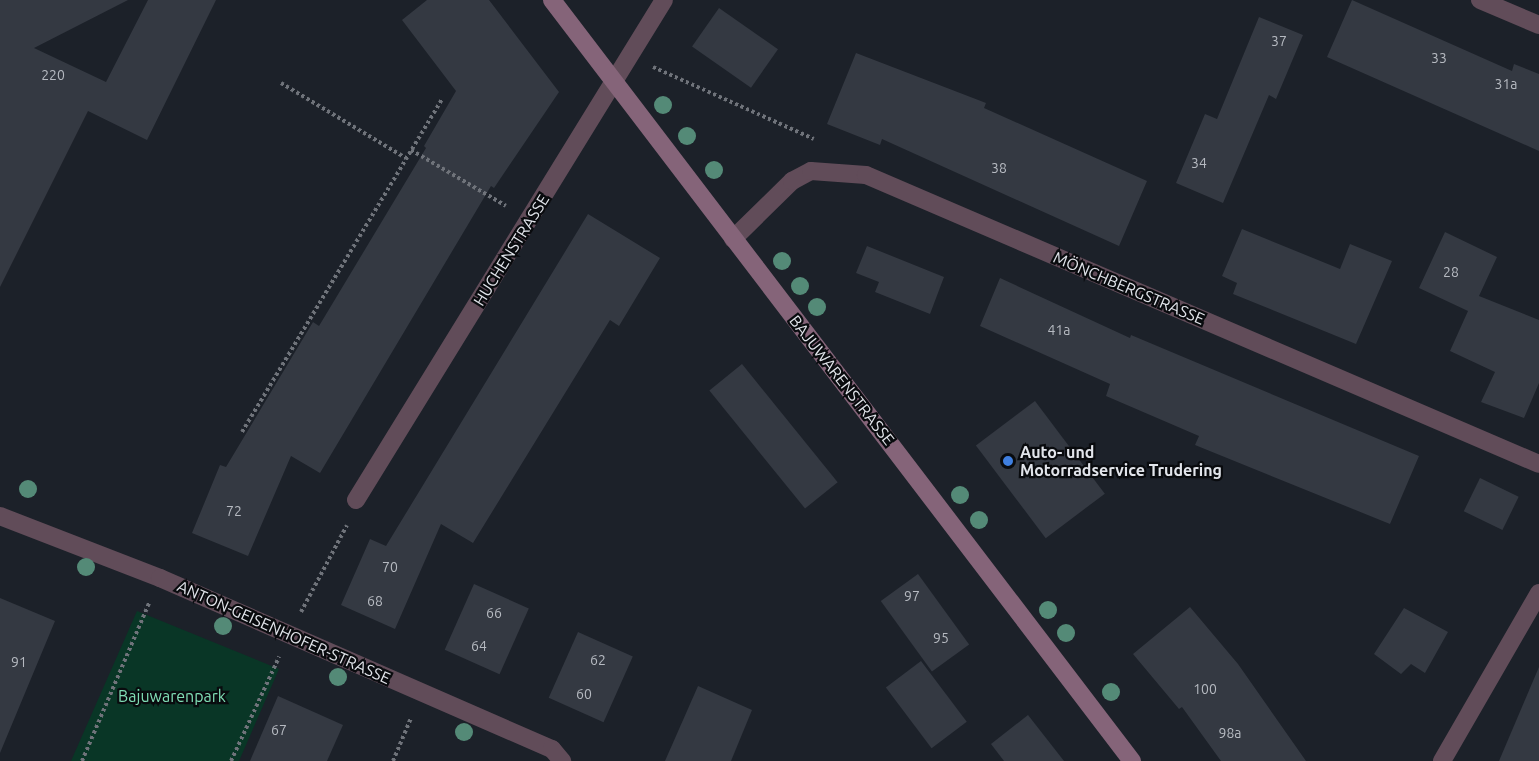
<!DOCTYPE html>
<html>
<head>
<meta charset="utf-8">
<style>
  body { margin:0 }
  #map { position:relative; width:1539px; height:761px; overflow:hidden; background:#1c2129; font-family:Ubuntu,sans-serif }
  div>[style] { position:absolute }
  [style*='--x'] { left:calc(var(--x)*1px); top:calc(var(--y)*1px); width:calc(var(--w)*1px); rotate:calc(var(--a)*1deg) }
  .green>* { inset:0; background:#093626 }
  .building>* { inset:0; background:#343942; transform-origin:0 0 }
  .path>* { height:4px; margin-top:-2px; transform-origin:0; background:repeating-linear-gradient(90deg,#6f737a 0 3px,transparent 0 6px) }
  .street>* { height:18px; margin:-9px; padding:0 9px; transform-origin:9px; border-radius:9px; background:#614c59 }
  .secondary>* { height:18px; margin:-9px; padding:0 9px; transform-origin:9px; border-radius:9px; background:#856479 }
  .trees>* { width:18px; height:18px; margin:-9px; border-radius:50%; background:#548a77 }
  .dots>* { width:16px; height:16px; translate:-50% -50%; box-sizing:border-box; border:3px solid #090b0e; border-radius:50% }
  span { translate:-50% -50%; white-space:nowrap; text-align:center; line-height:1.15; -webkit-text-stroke:4.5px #090b0e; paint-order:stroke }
  .number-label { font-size:14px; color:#b6bac1 }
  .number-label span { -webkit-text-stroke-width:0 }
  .street-label { font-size:16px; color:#e2e5eb }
  .poi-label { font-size:16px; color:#e2e5eb; font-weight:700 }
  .left { translate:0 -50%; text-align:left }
  .park-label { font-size:16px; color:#81dfb6 }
</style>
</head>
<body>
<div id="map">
  <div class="green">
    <div style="clip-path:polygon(137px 611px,279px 669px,239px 761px,71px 761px)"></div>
  </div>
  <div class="building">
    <div style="clip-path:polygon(0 0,128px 0,34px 48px,106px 82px,148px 0,216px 0,147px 140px,88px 111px,0 287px)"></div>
    <div style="clip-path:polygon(427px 0,489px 0,559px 92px,494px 188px,491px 186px,320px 473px,291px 456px,248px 556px,192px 533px,220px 465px,226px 467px,313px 322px,319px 326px,426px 148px,424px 146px,456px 91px,402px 20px)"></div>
    <div style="clip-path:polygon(1352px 0,1512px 71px,1514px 64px,1539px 74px,1539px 151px,1327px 57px)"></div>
    <div style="left:719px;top:8px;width:72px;height:47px;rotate:35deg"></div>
    <div style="clip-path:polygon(1259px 17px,1303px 35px,1276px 99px,1269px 95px,1223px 203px,1176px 183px,1205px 114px,1217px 119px)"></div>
    <div style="clip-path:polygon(856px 53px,986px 103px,984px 108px,1147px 181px,1119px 246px,882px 139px,880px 145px,827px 124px)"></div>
    <div style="clip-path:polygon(588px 214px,660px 258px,619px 326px,610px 320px,473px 543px,441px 524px,395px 629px,341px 605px,370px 539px,386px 546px)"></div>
    <div style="clip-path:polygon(1242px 229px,1340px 269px,1350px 244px,1392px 261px,1356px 344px,1233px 294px,1237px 283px,1222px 276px)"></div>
    <div style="clip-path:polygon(1445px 232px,1497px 257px,1479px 296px,1539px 320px,1539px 383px,1524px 418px,1481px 402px,1495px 372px,1450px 351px,1468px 311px,1419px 288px)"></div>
    <div style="clip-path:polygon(867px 246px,944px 277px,930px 314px,875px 292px,879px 282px,856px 273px)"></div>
    <div style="clip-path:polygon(1000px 278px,1130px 338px,1131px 335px,1419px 456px,1390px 524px,1195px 445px,1199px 436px,1106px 396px,1110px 384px,980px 326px)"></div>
    <div style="left:742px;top:364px;width:152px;height:42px;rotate:51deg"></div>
    <div style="left:1035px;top:401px;width:116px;height:74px;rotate:53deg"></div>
    <div style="left:1480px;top:478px;width:43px;height:37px;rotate:26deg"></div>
    <div style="left:918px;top:574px;width:87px;height:46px;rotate:54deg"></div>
    <div style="left:474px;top:584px;width:60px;height:72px;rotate:24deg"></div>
    <div style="clip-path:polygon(0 598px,55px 621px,0 753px)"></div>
    <div style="clip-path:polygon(1190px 607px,1238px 664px,1306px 761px,1221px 761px,1182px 707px,1179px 709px,1133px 654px)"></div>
    <div style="clip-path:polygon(1404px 608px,1448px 632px,1425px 673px,1411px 664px,1401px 674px,1374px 654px)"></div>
    <div style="left:578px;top:632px;width:60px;height:72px;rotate:24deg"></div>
    <div style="left:921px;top:661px;width:76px;height:44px;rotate:53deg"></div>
    <div style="clip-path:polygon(1539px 667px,1539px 761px,1499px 761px)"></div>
    <div style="clip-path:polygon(698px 686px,752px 710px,731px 761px,665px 761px)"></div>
    <div style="clip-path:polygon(278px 696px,343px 725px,327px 761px,250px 761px)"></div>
    <div style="clip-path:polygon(1028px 715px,1064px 761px,1004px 761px,991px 744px)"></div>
  </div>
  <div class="path">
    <div style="--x:653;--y:67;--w:176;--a:24.1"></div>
    <div style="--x:281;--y:83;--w:146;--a:31"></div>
    <div style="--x:411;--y:150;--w:110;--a:30.5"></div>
    <div style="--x:242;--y:432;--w:388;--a:-59"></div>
    <div style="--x:301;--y:612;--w:98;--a:-62.1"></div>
    <div style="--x:82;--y:761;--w:172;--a:-67"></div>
    <div style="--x:231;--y:761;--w:115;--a:-65.2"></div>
    <div style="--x:393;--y:761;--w:47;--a:-67.3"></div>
  </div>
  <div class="street">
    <div style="--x:1480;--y:0;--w:64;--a:23"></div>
    <div style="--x:733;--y:239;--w:83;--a:-44.5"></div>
    <div style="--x:792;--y:181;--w:21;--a:-28"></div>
    <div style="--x:811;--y:171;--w:55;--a:4.2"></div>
    <div style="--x:866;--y:175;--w:732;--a:23.24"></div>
    <div style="--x:356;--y:500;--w:587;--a:-58.37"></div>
    <div style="--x:0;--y:516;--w:172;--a:21.2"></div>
    <div style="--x:160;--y:578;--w:428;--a:23.6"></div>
    <div style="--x:552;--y:749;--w:16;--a:50"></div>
    <div style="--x:1442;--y:761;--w:194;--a:-60"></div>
  </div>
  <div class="secondary">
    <div style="--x:552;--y:0;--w:957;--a:52.69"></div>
  </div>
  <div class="trees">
    <div style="left:663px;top:105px"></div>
    <div style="left:687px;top:136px"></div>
    <div style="left:714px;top:170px"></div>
    <div style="left:782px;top:261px"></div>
    <div style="left:800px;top:286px"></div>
    <div style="left:817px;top:307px"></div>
    <div style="left:28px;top:489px"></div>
    <div style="left:960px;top:495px"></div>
    <div style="left:979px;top:520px"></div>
    <div style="left:86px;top:567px"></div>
    <div style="left:1048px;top:610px"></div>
    <div style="left:223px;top:626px"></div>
    <div style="left:1066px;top:633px"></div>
    <div style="left:338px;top:677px"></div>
    <div style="left:1111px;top:692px"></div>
    <div style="left:464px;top:732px"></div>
  </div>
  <div class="dots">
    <div style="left:1008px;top:461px;background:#3f7fe0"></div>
  </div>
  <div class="number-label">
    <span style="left:1279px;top:41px">37</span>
    <span style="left:1439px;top:58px">33</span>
    <span style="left:53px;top:75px">220</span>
    <span style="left:1506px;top:84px">31a</span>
    <span style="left:1199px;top:163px">34</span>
    <span style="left:999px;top:168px">38</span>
    <span style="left:1451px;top:272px">28</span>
    <span style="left:1059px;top:330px">41a</span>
    <span style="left:234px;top:511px">72</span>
    <span style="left:390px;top:567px">70</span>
    <span style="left:912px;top:596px">97</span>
    <span style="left:375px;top:601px">68</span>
    <span style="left:494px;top:613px">66</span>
    <span style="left:941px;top:638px">95</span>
    <span style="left:479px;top:646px">64</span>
    <span style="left:598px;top:660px">62</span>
    <span style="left:19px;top:662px">91</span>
    <span style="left:1205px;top:689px">100</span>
    <span style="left:584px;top:694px">60</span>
    <span style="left:279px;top:730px">67</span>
    <span style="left:1230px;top:733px">98a</span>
  </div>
  <div class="street-label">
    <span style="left:511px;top:250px;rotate:-58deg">HUCHENSTRASSE</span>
    <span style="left:1129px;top:288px;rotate:23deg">MÖNCHBERGSTRASSE</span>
    <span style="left:842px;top:380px;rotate:52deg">BAJUWARENSTRASSE</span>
    <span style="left:284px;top:632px;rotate:24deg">ANTON-GEISENHOFER-STRASSE</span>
  </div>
  <div class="poi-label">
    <span class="left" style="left:1020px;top:461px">Auto- und<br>Motorradservice Trudering</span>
  </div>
  <div class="park-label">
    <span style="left:172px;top:696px">Bajuwarenpark</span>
  </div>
</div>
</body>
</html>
